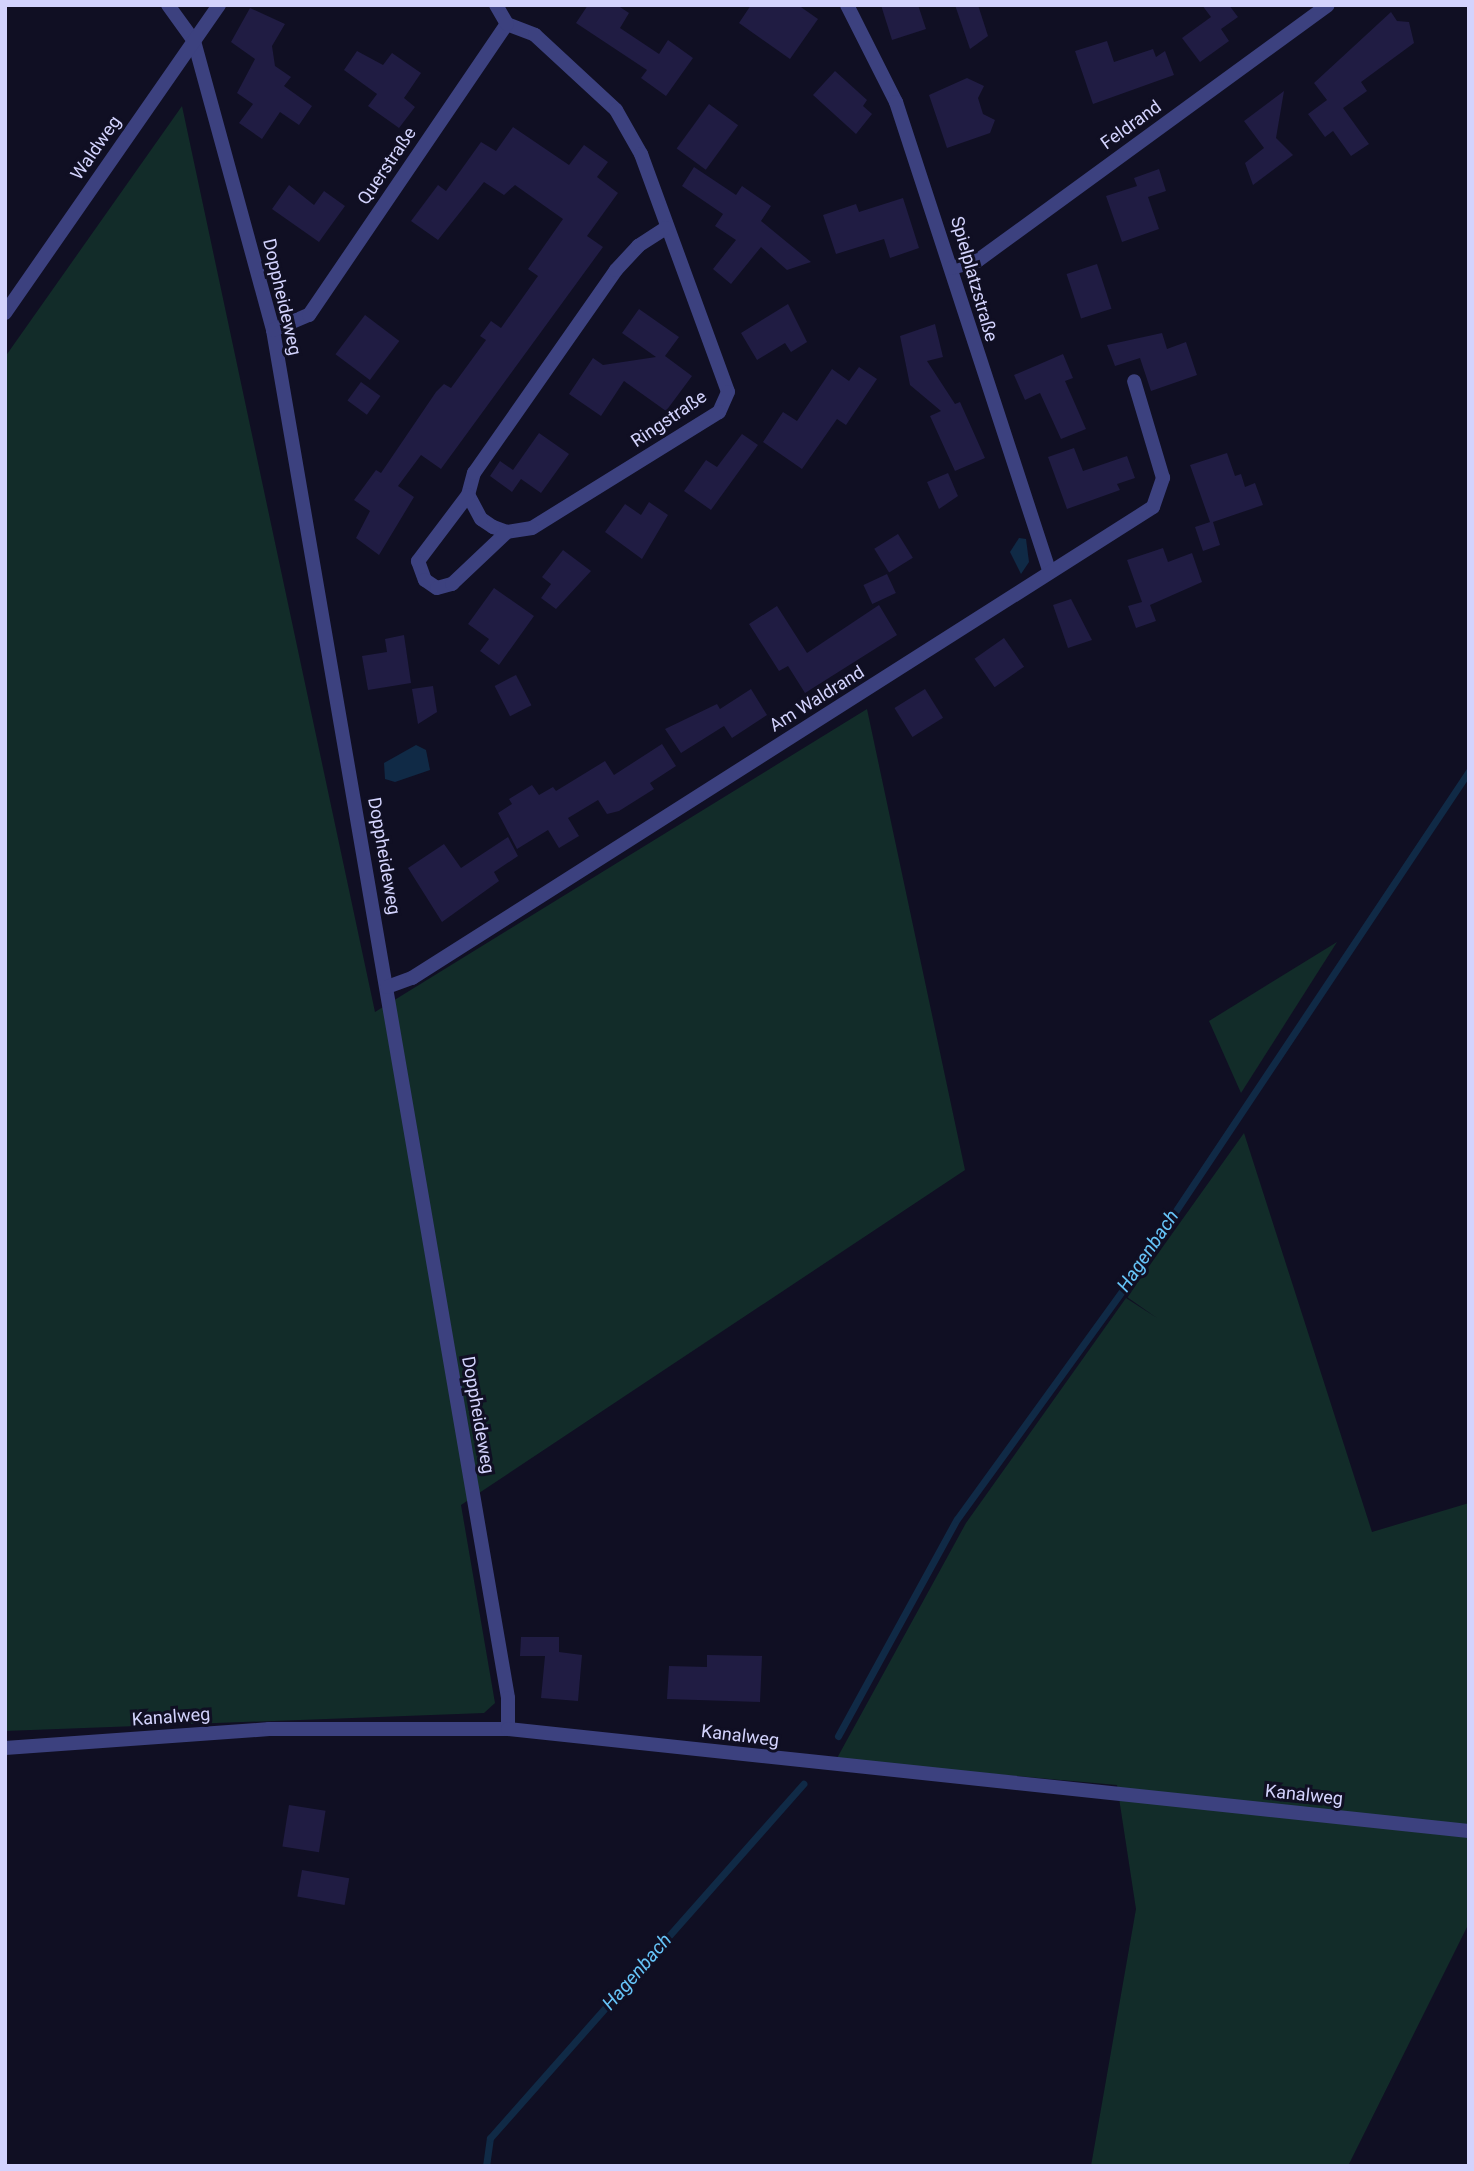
<!DOCTYPE html>
<html>
<head>
<meta charset="utf-8">
<style>
  body { margin:0 }
  #map { position:relative; width:1474px; height:2171px; overflow:hidden; background:#100f23; font-family:Roboto,sans-serif }
  div>[style] { position:absolute }
  [style*='--x'] { left:calc(var(--x)*1px); top:calc(var(--y)*1px); width:calc(var(--w)*1px); rotate:calc(var(--a)*1deg) }
  .green>* { inset:0; background:#122c29 }
  .water>* { inset:0; background:#102a46 }
  .stream>* { height:7px; margin:-3.5px; padding:0 3.5px; transform-origin:3.5px; border-radius:3.5px; background:#102a46 }
  .building>* { inset:0; background:#201c43; transform-origin:0 0 }
  .street>* { height:14px; margin:-7px; padding:0 7px; transform-origin:7px; border-radius:7px; background:#3c417f }
  span { translate:-50% -50%; white-space:nowrap; text-align:center; line-height:1.15; -webkit-text-stroke:6px #100f23; paint-order:stroke }
  .street-label { font-size:18px; color:#d3d3fd }
  .water-label { font-size:19px; color:#66c4f8; font-style:italic }
  .frame { position:absolute; inset:0; border:7px solid #d3d3fd; pointer-events:none }
</style>
</head>
<body>
<div id="map">
  <div class="green">
    <div style="clip-path:polygon(182px 106px,375px 1012px,867px 709px,965px 1170px,461px 1505px,495px 1703px,484px 1713px,5px 1731px,5px 357px)"></div>
    <div style="clip-path:polygon(1337px 942px,1241px 1093px,1209px 1021px)"></div>
    <div style="clip-path:polygon(1244px 1133px,1372px 1532px,1469px 1503px,1469px 1923px,1348px 2166px,1091px 2166px,1136px 1909px,1117px 1785px,836px 1760px,966px 1523px,1126px 1298px,1157px 1318px,1127px 1297px)"></div>
  </div>
  <div class="water">
    <div style="clip-path:polygon(1019px 538px,1026px 539px,1029px 562px,1021px 574px,1010px 552px)"></div>
    <div style="clip-path:polygon(416px 745px,426px 750px,430px 770px,395px 782px,385px 779px,384px 763px)"></div>
  </div>
  <div class="stream">
    <div style="--x:838;--y:1736;--w:247;--a:-61.3"></div>
    <div style="--x:957;--y:1519;--w:290;--a:-54.1"></div>
    <div style="--x:1127;--y:1284;--w:617;--a:-56.31"></div>
    <div style="--x:486;--y:2166;--w:28;--a:-82"></div>
    <div style="--x:490;--y:2138;--w:473;--a:-48.5"></div>
  </div>
  <div class="building">
    <div style="clip-path:polygon(588px 5px,617px 5px,629px 13px,620px 28px,659px 54px,668px 40px,693px 58px,666px 96px,641px 78px,647px 70px,576px 23px)"></div>
    <div style="clip-path:polygon(751px 5px,798px 5px,818px 19px,790px 59px,739px 23px)"></div>
    <div style="clip-path:polygon(881px 5px,918px 5px,926px 29px,892px 40px)"></div>
    <div style="clip-path:polygon(955px 5px,978px 5px,988px 36px,970px 49px)"></div>
    <div style="clip-path:polygon(1202px 5px,1229px 5px,1238px 17px,1221px 29px,1229px 41px,1200px 62px,1182px 38px,1211px 17px)"></div>
    <div style="clip-path:polygon(250px 8px,285px 24px,272px 46px,275px 66px,291px 77px,284px 86px,312px 106px,299px 125px,280px 112px,262px 139px,239px 123px,253px 104px,237px 93px,255px 59px,231px 42px)"></div>
    <div style="clip-path:polygon(1391px 12px,1397px 21px,1409px 22px,1414px 43px,1361px 82px,1367px 91px,1343px 108px,1369px 144px,1351px 156px,1333px 131px,1325px 137px,1308px 114px,1327px 100px,1314px 83px)"></div>
    <div style="clip-path:polygon(1107px 41px,1114px 62px,1153px 49px,1156px 57px,1165px 51px,1174px 75px,1093px 104px,1075px 51px)"></div>
    <div style="clip-path:polygon(357px 51px,383px 65px,392px 53px,421px 73px,404px 98px,415px 107px,399px 128px,368px 106px,377px 94px,344px 70px)"></div>
    <div style="clip-path:polygon(835px 71px,867px 100px,863px 106px,872px 114px,856px 134px,813px 95px)"></div>
    <div style="clip-path:polygon(967px 78px,984px 86px,978px 98px,983px 114px,995px 120px,990px 133px,947px 148px,929px 95px)"></div>
    <div style="clip-path:polygon(1284px 91px,1276px 138px,1293px 155px,1253px 185px,1245px 163px,1264px 148px,1244px 121px)"></div>
    <div style="left:709px;top:104px;width:36px;height:55px;rotate:36deg"></div>
    <div style="clip-path:polygon(513px 127px,569px 165px,584px 145px,608px 162px,597px 177px,618px 193px,587px 236px,603px 247px,441px 469px,421px 455px,398px 486px,414px 497px,379px 555px,356px 538px,370px 511px,354px 500px,376px 470px,381px 473px,436px 392px,444px 384px,451px 388px,486px 340px,480px 336px,491px 321px,501px 328px,538px 276px,528px 269px,563px 219px,515px 185px,504px 195px,484px 182px,438px 240px,411px 221px,438px 185px,446px 191px,481px 142px,496px 151px)"></div>
    <div style="clip-path:polygon(694px 167px,736px 195px,742px 186px,771px 206px,761px 221px,811px 262px,787px 270px,761px 247px,731px 284px,713px 269px,736px 240px,715px 226px,723px 214px,682px 186px)"></div>
    <div style="clip-path:polygon(1159px 169px,1166px 191px,1148px 197px,1159px 229px,1122px 242px,1106px 196px,1137px 186px,1134px 178px)"></div>
    <div style="clip-path:polygon(289px 185px,314px 205px,324px 191px,345px 206px,319px 242px,272px 209px)"></div>
    <div style="clip-path:polygon(903px 198px,919px 248px,890px 258px,884px 239px,836px 254px,823px 215px,856px 204px,859px 212px)"></div>
    <div style="left:1097px;top:264px;width:47px;height:32px;rotate:72deg"></div>
    <div style="clip-path:polygon(788px 304px,807px 342px,791px 352px,785px 343px,757px 360px,741px 333px)"></div>
    <div style="clip-path:polygon(639px 309px,679px 337px,665px 356px,692px 376px,666px 411px,624px 381px,601px 416px,569px 394px,593px 358px,603px 365px,656px 357px,622px 333px)"></div>
    <div style="left:365px;top:315px;width:43px;height:49px;rotate:37deg"></div>
    <div style="clip-path:polygon(935px 324px,943px 357px,927px 361px,955px 404px,960px 402px,985px 458px,955px 471px,930px 416px,941px 411px,910px 385px,900px 336px)"></div>
    <div style="clip-path:polygon(1162px 333px,1167px 349px,1186px 342px,1197px 375px,1151px 391px,1140px 358px,1115px 366px,1107px 345px)"></div>
    <div style="clip-path:polygon(1063px 354px,1073px 378px,1065px 381px,1086px 429px,1061px 439px,1040px 393px,1025px 400px,1014px 375px)"></div>
    <div style="clip-path:polygon(859px 367px,877px 379px,846px 425px,837px 419px,802px 469px,763px 442px,783px 412px,797px 421px,832px 369px,849px 381px)"></div>
    <div style="left:361px;top:382px;width:24px;height:23px;rotate:36deg"></div>
    <div style="clip-path:polygon(539px 433px,569px 454px,541px 493px,521px 479px,512px 492px,490px 476px,500px 461px,513px 470px)"></div>
    <div style="clip-path:polygon(742px 434px,758px 445px,711px 510px,684px 491px,706px 460px,717px 467px)"></div>
    <div style="clip-path:polygon(1074px 448px,1083px 471px,1127px 456px,1135px 478px,1117px 484px,1120px 490px,1067px 509px,1048px 457px)"></div>
    <div style="clip-path:polygon(1227px 453px,1235px 476px,1241px 474px,1245px 487px,1255px 483px,1263px 505px,1213px 522px,1220px 545px,1203px 551px,1195px 527px,1210px 522px,1190px 465px)"></div>
    <div style="clip-path:polygon(948px 473px,958px 496px,939px 509px,927px 482px)"></div>
    <div style="clip-path:polygon(649px 502px,668px 515px,642px 559px,605px 532px,625px 504px,641px 515px)"></div>
    <div style="left:898px;top:534px;width:28px;height:28px;rotate:58deg"></div>
    <div style="clip-path:polygon(1163px 548px,1168px 562px,1192px 553px,1202px 582px,1150px 605px,1156px 621px,1136px 628px,1128px 606px,1142px 602px,1127px 560px)"></div>
    <div style="clip-path:polygon(563px 550px,591px 571px,556px 609px,541px 598px,551px 584px,542px 577px)"></div>
    <div style="left:887px;top:574px;width:21px;height:26px;rotate:65deg"></div>
    <div style="clip-path:polygon(494px 588px,534px 616px,499px 665px,480px 651px,489px 639px,468px 624px)"></div>
    <div style="clip-path:polygon(1071px 599px,1092px 640px,1068px 648px,1053px 605px)"></div>
    <div style="clip-path:polygon(879px 605px,897px 635px,805px 693px,788px 666px,779px 671px,749px 624px,777px 606px,807px 653px)"></div>
    <div style="clip-path:polygon(404px 635px,411px 683px,368px 690px,362px 656px,387px 652px,385px 639px)"></div>
    <div style="left:1004px;top:638px;width:35px;height:36px;rotate:55deg"></div>
    <div style="left:516px;top:675px;width:34px;height:24px;rotate:63deg"></div>
    <div style="clip-path:polygon(433px 686px,437px 712px,418px 724px,412px 689px)"></div>
    <div style="clip-path:polygon(751px 689px,767px 715px,732px 738px,724px 726px,681px 753px,665px 729px,717px 704px,720px 709px)"></div>
    <div style="left:925px;top:689px;width:34px;height:36px;rotate:58deg"></div>
    <div style="clip-path:polygon(662px 744px,676px 766px,650px 783px,654px 789px,619px 811px,607px 814px,598px 800px,568px 818px,579px 836px,559px 848px,548px 830px,517px 849px,498px 813px,512px 804px,509px 799px,532px 785px,539px 795px,553px 787px,556px 791px,605px 761px,614px 775px)"></div>
    <div style="clip-path:polygon(508px 837px,518px 856px,494px 872px,499px 881px,442px 922px,408px 868px,444px 844px,461px 868px)"></div>
    <div style="clip-path:polygon(521px 1637px,559px 1637px,559px 1652px,582px 1655px,578px 1701px,541px 1698px,545px 1656px,520px 1656px)"></div>
    <div style="clip-path:polygon(707px 1655px,762px 1656px,760px 1702px,667px 1699px,669px 1666px,707px 1667px)"></div>
    <div style="left:289px;top:1805px;width:37px;height:42px;rotate:9deg"></div>
    <div style="left:302px;top:1870px;width:48px;height:27px;rotate:10deg"></div>
  </div>
  <div class="street">
    <div style="--x:168;--y:5;--w:44;--a:54.2"></div>
    <div style="--x:194;--y:41;--w:300;--a:74.7"></div>
    <div style="--x:273;--y:330;--w:1388;--a:80.25"></div>
    <div style="--x:508;--y:1698;--w:31;--a:90"></div>
    <div style="--x:847;--y:5;--w:109;--a:63.2"></div>
    <div style="--x:896;--y:102;--w:492;--a:71.9"></div>
    <div style="--x:507;--y:24;--w:30;--a:21"></div>
    <div style="--x:535;--y:35;--w:110;--a:42.8"></div>
    <div style="--x:616;--y:110;--w:51;--a:60.4"></div>
    <div style="--x:641;--y:154;--w:253;--a:69.9"></div>
    <div style="--x:728;--y:392;--w:22;--a:114"></div>
    <div style="--x:719;--y:412;--w:220;--a:148.2"></div>
    <div style="--x:532;--y:528;--w:25;--a:171"></div>
    <div style="--x:507;--y:532;--w:15;--a:-160"></div>
    <div style="--x:493;--y:527;--w:14;--a:-146"></div>
    <div style="--x:481;--y:519;--w:27;--a:-118"></div>
    <div style="--x:468;--y:495;--w:23;--a:-75"></div>
    <div style="--x:474;--y:473;--w:248;--a:-55"></div>
    <div style="--x:616;--y:270;--w:33;--a:-47"></div>
    <div style="--x:638;--y:246;--w:33;--a:-33"></div>
    <div style="--x:951;--y:268;--w:27;--a:-15"></div>
    <div style="--x:977;--y:261;--w:434;--a:-36.1"></div>
    <div style="--x:5;--y:313;--w:375;--a:-55.2"></div>
    <div style="--x:273;--y:330;--w:39;--a:-23"></div>
    <div style="--x:309;--y:315;--w:352;--a:-55.8"></div>
    <div style="--x:507;--y:24;--w:22;--a:-120"></div>
    <div style="--x:468;--y:495;--w:83;--a:127.1"></div>
    <div style="--x:418;--y:561;--w:20;--a:70"></div>
    <div style="--x:425;--y:580;--w:14;--a:34"></div>
    <div style="--x:437;--y:588;--w:16;--a:-15"></div>
    <div style="--x:452;--y:584;--w:76;--a:-43.4"></div>
    <div style="--x:387;--y:987;--w:27;--a:-20"></div>
    <div style="--x:412;--y:978;--w:878;--a:-32.44"></div>
    <div style="--x:1153;--y:507;--w:31;--a:-71"></div>
    <div style="--x:1163;--y:478;--w:101;--a:-106.6"></div>
    <div style="--x:5;--y:1748;--w:265;--a:-4.1"></div>
    <div style="--x:269;--y:1729;--w:239;--a:0"></div>
    <div style="--x:508;--y:1729;--w:966;--a:6.06"></div>
  </div>
  <div class="street-label">
    <span style="left:1131px;top:125px;rotate:-36deg">Feldrand</span>
    <span style="left:96px;top:148px;rotate:-55deg">Waldweg</span>
    <span style="left:387px;top:166px;rotate:-56deg">Querstraße</span>
    <span style="left:974px;top:279px;rotate:74deg">Spielplatzstraße</span>
    <span style="left:282px;top:297px;rotate:77deg">Doppheideweg</span>
    <span style="left:669px;top:419px;rotate:-34deg">Ringstraße</span>
    <span style="left:817px;top:699px;rotate:-32deg">Am Waldrand</span>
    <span style="left:384px;top:856px;rotate:80deg">Doppheideweg</span>
    <span style="left:478px;top:1415px;rotate:80deg">Doppheideweg</span>
    <span style="left:171px;top:1717px;rotate:-4deg">Kanalweg</span>
    <span style="left:740px;top:1736px;rotate:7deg">Kanalweg</span>
    <span style="left:1304px;top:1795px;rotate:6deg">Kanalweg</span>
  </div>
  <div class="water-label">
    <span style="left:1148px;top:1251px;rotate:-56deg">Hagenbach</span>
    <span style="left:637px;top:1972px;rotate:-49deg">Hagenbach</span>
  </div>
  <div class="frame"></div>
</div>
</body>
</html>
